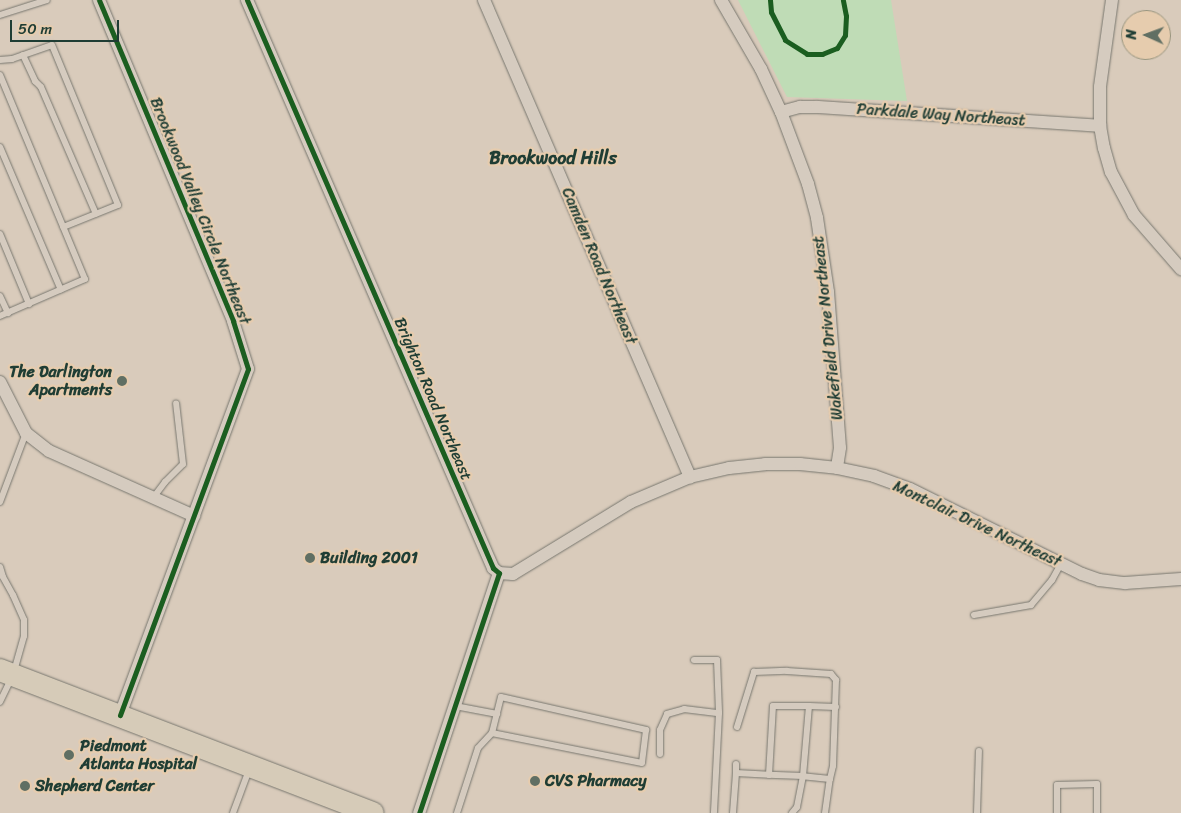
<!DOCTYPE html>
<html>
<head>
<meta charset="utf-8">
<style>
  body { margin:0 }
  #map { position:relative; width:1181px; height:813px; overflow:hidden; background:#d9cbbb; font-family:Sriracha,sans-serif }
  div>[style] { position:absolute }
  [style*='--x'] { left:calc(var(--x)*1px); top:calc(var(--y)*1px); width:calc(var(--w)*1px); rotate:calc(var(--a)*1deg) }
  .green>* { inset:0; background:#bfdcb6 }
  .roads { filter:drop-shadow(0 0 1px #78776f) drop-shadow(0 0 1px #78776f) }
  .lane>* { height:6px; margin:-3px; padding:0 3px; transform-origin:3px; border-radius:3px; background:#d5cbbf }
  .street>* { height:12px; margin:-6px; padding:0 6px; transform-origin:6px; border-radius:6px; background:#d5cbbf }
  .highway>* { height:22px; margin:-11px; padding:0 11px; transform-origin:11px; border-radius:11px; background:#d6cbb8 }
  .cycleway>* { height:5px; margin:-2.5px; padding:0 2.5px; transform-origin:2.5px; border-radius:2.5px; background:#1b5e20 }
  .dots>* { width:14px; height:14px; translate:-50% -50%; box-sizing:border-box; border:2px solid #e6ccae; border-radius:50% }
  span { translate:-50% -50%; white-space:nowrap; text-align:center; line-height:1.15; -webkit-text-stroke:4.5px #e6ccae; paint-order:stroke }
  .street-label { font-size:16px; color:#1f3d34 }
  .poi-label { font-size:16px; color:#1f3d34; font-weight:700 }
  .right { translate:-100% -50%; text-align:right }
  .left { translate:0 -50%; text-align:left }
  .neighbourhood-label { font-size:18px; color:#1f3d34; font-weight:700 }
  .north { position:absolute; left:1121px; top:10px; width:50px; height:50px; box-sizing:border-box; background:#e6ccae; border:1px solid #96937d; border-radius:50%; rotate:272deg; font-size:14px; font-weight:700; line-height:20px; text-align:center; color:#1f3d34 }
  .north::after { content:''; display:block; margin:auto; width:18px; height:22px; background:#606f63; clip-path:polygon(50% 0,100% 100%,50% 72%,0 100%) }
  .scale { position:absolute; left:10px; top:20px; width:109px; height:22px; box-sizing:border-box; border:2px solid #1f3d34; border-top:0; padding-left:6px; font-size:15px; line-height:18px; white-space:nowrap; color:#1f3d34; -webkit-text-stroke:4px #e6ccae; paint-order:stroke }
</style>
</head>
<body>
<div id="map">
  <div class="green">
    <div style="clip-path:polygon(738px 0,891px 0,907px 101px,787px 97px)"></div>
  </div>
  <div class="roads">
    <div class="lane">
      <div style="--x:0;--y:15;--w:49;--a:-17.7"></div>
      <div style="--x:23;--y:55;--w:29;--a:65"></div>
      <div style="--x:35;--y:81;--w:8;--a:45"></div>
      <div style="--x:41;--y:87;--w:138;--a:66.6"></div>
      <div style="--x:0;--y:60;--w:12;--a:-5"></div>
      <div style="--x:12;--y:59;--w:42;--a:-19.3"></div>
      <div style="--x:52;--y:45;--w:173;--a:67.6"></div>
      <div style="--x:118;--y:205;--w:59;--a:158.2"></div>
      <div style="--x:0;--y:75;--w:221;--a:67.4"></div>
      <div style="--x:85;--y:279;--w:93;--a:156.5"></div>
      <div style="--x:0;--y:147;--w:155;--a:66.9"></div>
      <div style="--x:0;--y:234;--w:76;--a:67.5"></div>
      <div style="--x:0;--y:296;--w:19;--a:65"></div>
      <div style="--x:153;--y:498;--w:20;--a:-53"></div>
      <div style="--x:165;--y:482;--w:25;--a:-45"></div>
      <div style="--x:183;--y:464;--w:61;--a:-96.5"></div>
      <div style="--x:0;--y:502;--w:74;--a:-69.4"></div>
      <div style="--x:0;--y:567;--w:10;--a:73"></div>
      <div style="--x:3;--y:577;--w:21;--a:61"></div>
      <div style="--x:13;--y:595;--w:27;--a:66"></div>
      <div style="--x:24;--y:620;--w:16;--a:90"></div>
      <div style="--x:24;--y:636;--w:41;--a:105.8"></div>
      <div style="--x:13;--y:675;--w:30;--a:116"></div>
      <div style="--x:974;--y:615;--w:58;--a:-10"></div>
      <div style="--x:1031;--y:605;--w:33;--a:-50"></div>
      <div style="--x:1052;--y:580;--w:18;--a:-61"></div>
      <div style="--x:694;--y:660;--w:23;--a:0"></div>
      <div style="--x:717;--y:660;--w:53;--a:87.8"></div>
      <div style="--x:719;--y:713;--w:100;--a:92.9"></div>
      <div style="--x:501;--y:697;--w:149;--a:12.8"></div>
      <div style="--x:646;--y:730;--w:33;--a:97"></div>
      <div style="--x:642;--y:763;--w:153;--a:-168.7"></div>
      <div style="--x:492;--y:733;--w:37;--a:-76"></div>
      <div style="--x:455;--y:706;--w:43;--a:10.8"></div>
      <div style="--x:809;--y:706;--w:70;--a:94.9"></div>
      <div style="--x:803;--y:776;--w:34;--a:-178"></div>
      <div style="--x:769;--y:775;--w:69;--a:-86.7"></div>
      <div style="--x:773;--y:706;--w:36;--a:0"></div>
      <div style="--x:809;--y:706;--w:27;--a:2"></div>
      <div style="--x:737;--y:727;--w:58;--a:-72.8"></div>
      <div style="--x:754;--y:672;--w:33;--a:-2"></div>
      <div style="--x:787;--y:671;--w:44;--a:3.9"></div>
      <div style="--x:831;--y:674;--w:8;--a:50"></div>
      <div style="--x:836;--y:680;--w:86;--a:92"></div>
      <div style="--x:833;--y:766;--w:13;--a:103"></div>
      <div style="--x:830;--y:779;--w:27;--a:-174"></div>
      <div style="--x:803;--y:776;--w:32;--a:101"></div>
      <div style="--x:797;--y:807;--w:8;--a:130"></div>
      <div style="--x:660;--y:754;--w:24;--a:-90"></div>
      <div style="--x:660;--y:730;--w:17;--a:-66"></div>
      <div style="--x:667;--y:714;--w:18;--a:-16"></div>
      <div style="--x:684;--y:709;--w:35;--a:7"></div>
      <div style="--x:736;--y:764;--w:9;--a:90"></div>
      <div style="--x:736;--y:773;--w:33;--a:3"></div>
      <div style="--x:233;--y:813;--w:46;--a:-69.6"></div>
      <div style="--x:457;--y:813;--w:68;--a:-72.1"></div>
      <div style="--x:478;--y:748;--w:21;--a:-47"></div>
      <div style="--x:733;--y:813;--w:40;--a:-85.7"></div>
      <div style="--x:825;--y:813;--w:34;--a:-82"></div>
      <div style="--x:977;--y:813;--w:62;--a:-88.2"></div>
      <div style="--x:1057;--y:813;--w:28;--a:-90"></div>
      <div style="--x:1057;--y:785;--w:40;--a:-1.4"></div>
      <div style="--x:1097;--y:784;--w:29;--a:90"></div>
    </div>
    <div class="street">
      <div style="--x:99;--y:0;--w:348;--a:67.3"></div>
      <div style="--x:233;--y:321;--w:50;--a:72.6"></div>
      <div style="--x:248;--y:369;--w:369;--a:110.3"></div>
      <div style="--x:247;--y:0;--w:619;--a:66.58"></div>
      <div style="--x:493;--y:568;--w:8;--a:40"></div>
      <div style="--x:499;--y:573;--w:253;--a:108.4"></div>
      <div style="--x:484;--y:0;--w:520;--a:66.64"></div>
      <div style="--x:721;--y:0;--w:80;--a:59.9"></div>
      <div style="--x:761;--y:69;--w:47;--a:65.1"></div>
      <div style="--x:781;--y:112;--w:77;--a:69.4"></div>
      <div style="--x:808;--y:184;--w:35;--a:75"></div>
      <div style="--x:817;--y:218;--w:75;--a:81.5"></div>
      <div style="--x:828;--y:292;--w:156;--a:85.6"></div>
      <div style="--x:840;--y:448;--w:20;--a:99"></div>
      <div style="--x:1112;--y:0;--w:88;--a:97.9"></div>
      <div style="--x:1100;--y:87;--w:39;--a:90"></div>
      <div style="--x:1100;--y:126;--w:22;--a:80"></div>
      <div style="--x:1104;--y:148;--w:25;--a:74"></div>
      <div style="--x:1111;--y:172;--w:49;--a:61.9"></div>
      <div style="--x:1134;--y:215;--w:72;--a:49"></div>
      <div style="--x:781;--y:112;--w:20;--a:-15"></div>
      <div style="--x:800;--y:107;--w:17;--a:0"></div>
      <div style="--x:817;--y:107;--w:284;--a:3.8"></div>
      <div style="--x:0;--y:382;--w:57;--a:63"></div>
      <div style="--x:26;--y:433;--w:29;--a:38"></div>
      <div style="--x:49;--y:451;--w:159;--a:24.1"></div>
      <div style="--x:499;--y:573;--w:14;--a:4"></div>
      <div style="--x:513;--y:574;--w:138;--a:-31.4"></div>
      <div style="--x:631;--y:502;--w:64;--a:-23"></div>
      <div style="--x:690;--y:477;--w:40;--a:-13"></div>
      <div style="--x:729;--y:468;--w:36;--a:-6"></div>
      <div style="--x:765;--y:464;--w:35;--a:0"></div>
      <div style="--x:800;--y:464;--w:37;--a:6"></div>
      <div style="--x:837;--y:468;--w:38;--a:12"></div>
      <div style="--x:874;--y:476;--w:38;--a:20"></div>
      <div style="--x:910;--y:489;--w:192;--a:26.3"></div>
      <div style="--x:1082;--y:574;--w:18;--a:19"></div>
      <div style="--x:1099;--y:580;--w:26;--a:7"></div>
      <div style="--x:1125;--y:583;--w:56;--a:-4.1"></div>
    </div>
    <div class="highway">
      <div style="--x:0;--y:670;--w:399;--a:21"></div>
    </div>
  </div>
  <div class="cycleway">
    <div style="--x:99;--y:0;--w:348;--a:67.3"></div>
    <div style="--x:233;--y:321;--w:50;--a:72.6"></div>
    <div style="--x:248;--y:369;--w:369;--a:110.3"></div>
    <div style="--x:247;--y:0;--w:619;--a:66.58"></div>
    <div style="--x:493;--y:568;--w:8;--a:40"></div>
    <div style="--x:499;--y:573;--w:253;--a:108.4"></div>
    <div style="--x:770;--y:0;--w:12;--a:85"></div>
    <div style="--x:771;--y:12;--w:31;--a:63"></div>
    <div style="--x:785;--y:40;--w:26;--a:32"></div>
    <div style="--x:807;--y:54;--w:15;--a:0"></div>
    <div style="--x:822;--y:54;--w:16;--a:-22"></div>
    <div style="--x:837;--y:48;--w:15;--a:-58"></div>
    <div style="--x:845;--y:35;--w:19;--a:-87"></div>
    <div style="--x:846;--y:16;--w:16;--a:-101"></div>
  </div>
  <div class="dots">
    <div style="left:122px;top:381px;background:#606f63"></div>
    <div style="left:310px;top:558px;background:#606f63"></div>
    <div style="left:69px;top:755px;background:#606f63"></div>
    <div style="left:535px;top:781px;background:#606f63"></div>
    <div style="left:25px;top:786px;background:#606f63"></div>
  </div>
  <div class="street-label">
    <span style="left:941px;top:115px;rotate:4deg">Parkdale Way Northeast</span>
    <span style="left:200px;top:211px;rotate:68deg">Brookwood Valley Circle Northeast</span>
    <span style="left:599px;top:266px;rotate:67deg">Camden Road Northeast</span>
    <span style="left:828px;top:328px;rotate:-96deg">Wakefield Drive Northeast</span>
    <span style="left:433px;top:399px;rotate:67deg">Brighton Road Northeast</span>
    <span style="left:977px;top:524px;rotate:25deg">Montclair Drive Northeast</span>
  </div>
  <div class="poi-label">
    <span class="right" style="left:112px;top:381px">The Darlington<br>Apartments</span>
    <span class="left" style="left:320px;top:558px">Building 2001</span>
    <span class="left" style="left:80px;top:755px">Piedmont<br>Atlanta Hospital</span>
    <span class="left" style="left:545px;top:781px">CVS Pharmacy</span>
    <span class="left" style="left:35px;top:786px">Shepherd Center</span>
  </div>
  <div class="neighbourhood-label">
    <span style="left:553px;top:158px">Brookwood Hills</span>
  </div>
  <div class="north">N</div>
  <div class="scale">50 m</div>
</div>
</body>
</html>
